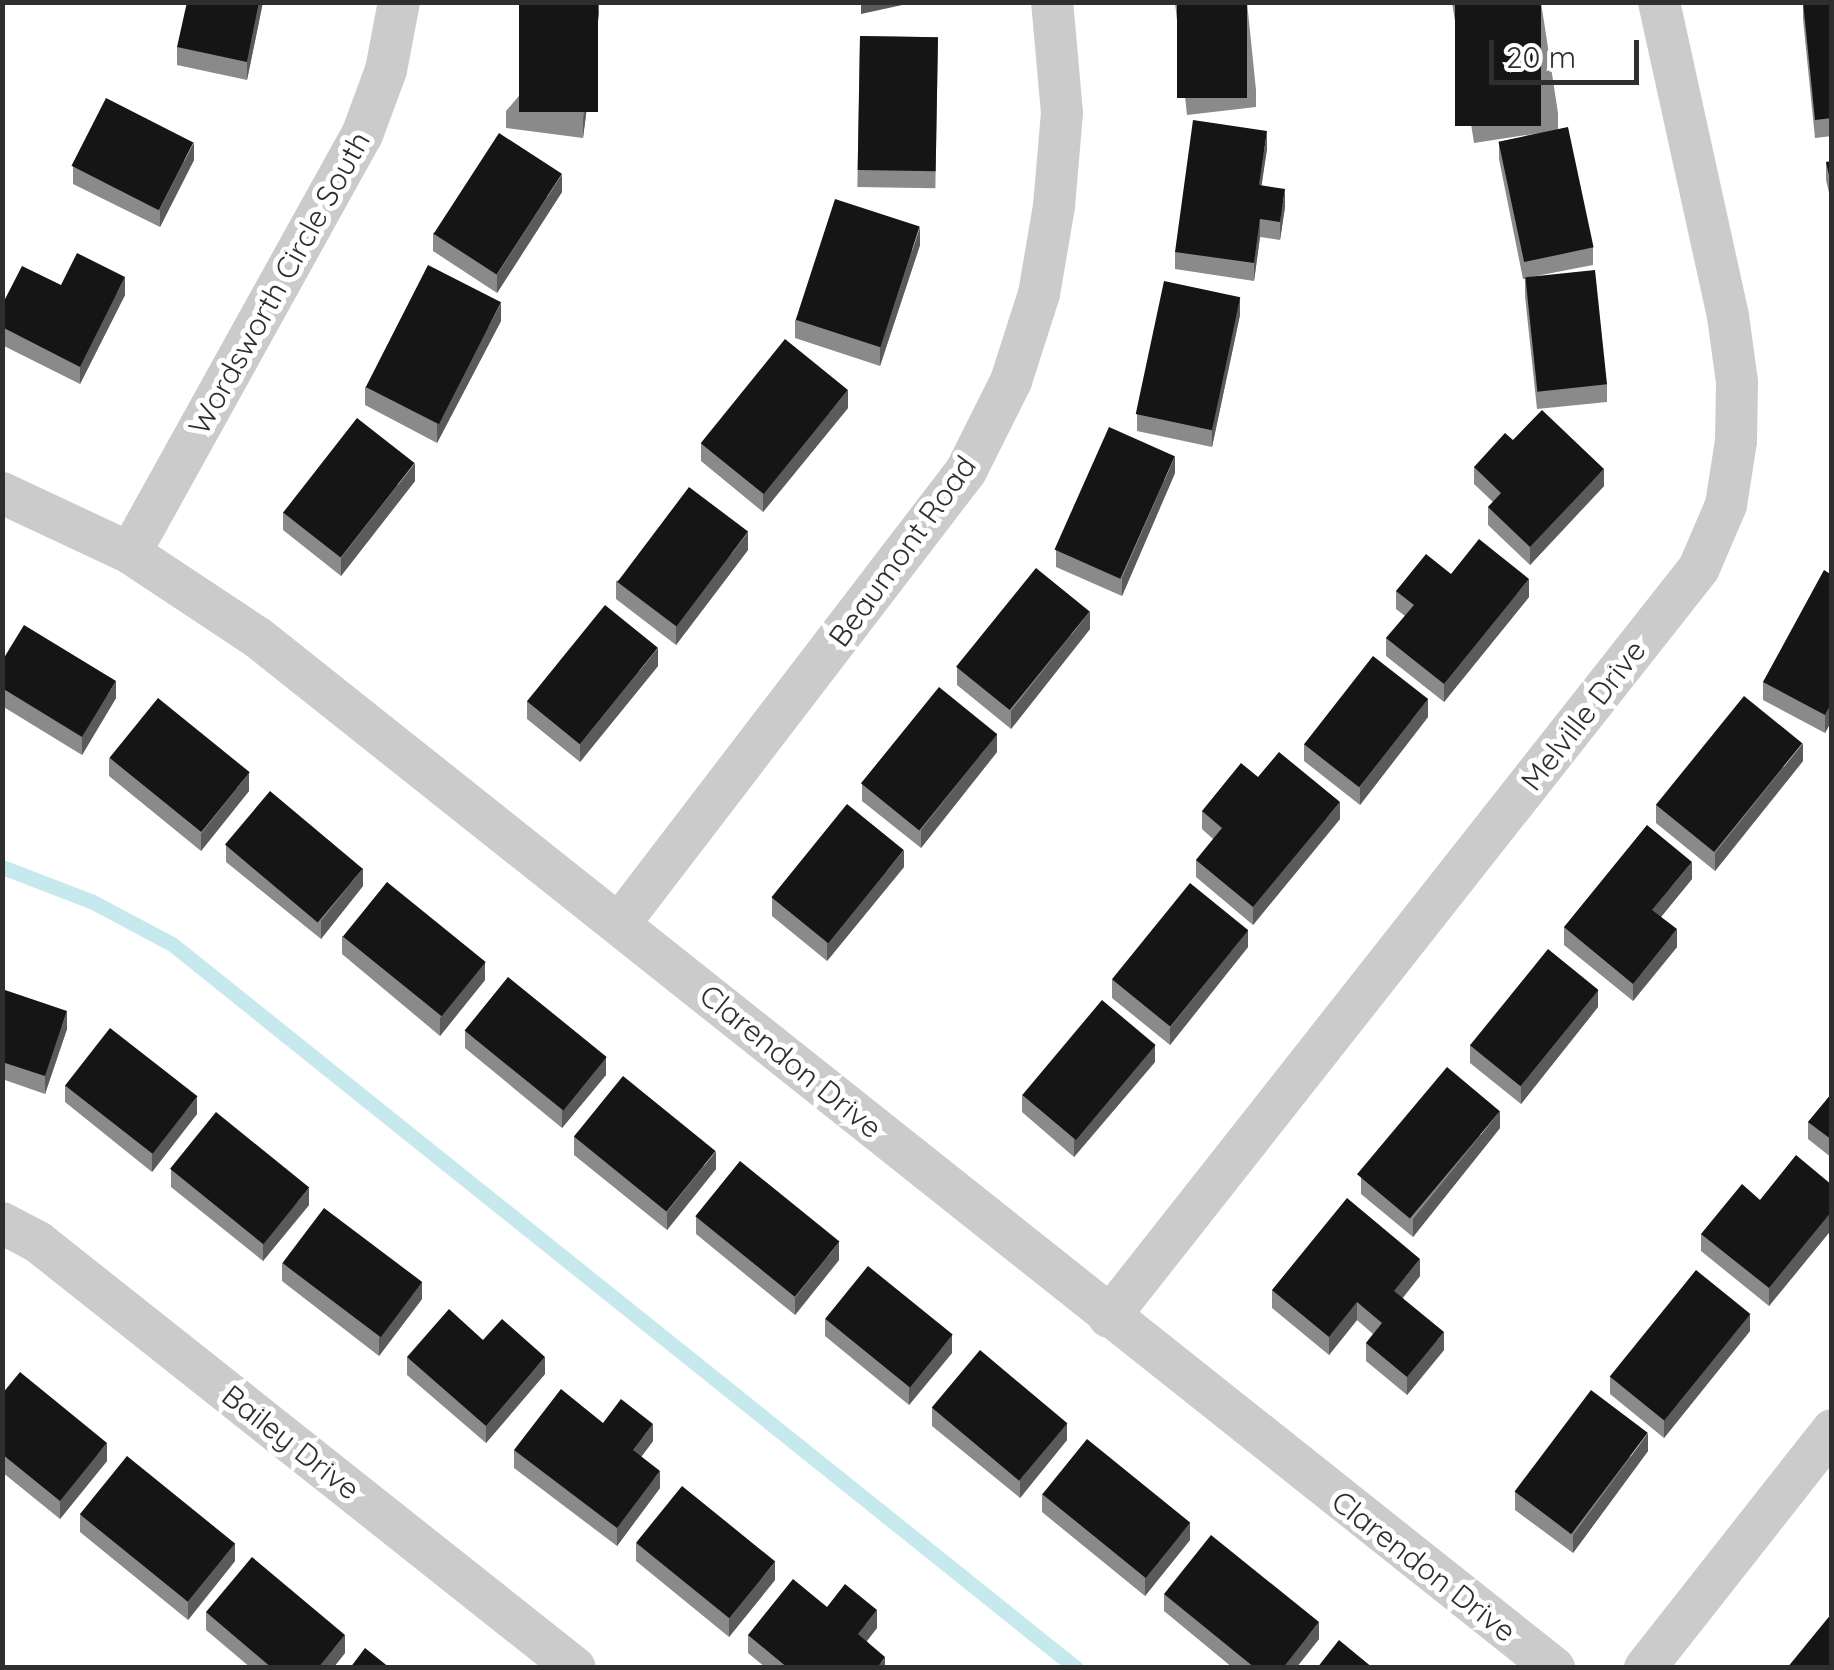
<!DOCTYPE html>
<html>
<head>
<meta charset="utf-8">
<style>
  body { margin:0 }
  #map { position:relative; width:1834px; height:1670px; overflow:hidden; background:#fff; font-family:Quicksand,sans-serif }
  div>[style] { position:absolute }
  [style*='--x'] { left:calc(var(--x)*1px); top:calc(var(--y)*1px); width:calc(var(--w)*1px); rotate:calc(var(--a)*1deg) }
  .stream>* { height:15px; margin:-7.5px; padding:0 7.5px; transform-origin:7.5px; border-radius:7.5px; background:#c6e9ed }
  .street>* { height:42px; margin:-21px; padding:0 21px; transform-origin:21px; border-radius:21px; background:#cbcbcb }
  .wall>* { inset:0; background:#8a8a8a; transform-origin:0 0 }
  .shaded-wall>* { inset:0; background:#5b5b5b }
  .building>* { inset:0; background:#151515; transform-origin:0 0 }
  span { translate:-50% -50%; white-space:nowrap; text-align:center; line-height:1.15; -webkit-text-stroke:10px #fff; paint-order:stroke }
  .street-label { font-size:30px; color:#2e2e2e }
  .frame { position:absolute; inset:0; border:5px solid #2e2e2e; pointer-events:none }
  .scale { position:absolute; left:1489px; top:40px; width:150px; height:45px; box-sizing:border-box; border:5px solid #2e2e2e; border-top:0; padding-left:12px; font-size:30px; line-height:35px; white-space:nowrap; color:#2e2e2e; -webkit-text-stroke:8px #fff; paint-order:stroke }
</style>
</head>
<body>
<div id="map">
  <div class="stream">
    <div style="--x:2;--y:867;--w:97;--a:21"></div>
    <div style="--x:93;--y:902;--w:89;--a:28"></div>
    <div style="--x:172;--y:944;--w:1158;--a:38.69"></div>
  </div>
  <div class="street">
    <div style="--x:2;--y:493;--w:141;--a:25.1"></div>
    <div style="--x:130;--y:553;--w:152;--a:33.5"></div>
    <div style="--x:257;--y:637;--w:1657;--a:38.48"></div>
    <div style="--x:130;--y:553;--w:478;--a:-61"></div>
    <div style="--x:362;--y:135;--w:69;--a:-69.7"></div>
    <div style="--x:386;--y:70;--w:69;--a:-79.2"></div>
    <div style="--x:620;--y:923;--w:569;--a:-52.57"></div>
    <div style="--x:966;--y:471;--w:101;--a:-63.4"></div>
    <div style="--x:1011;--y:381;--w:91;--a:-72.2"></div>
    <div style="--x:1039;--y:294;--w:89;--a:-80.3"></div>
    <div style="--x:1054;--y:206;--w:93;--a:-85.1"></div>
    <div style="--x:1062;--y:113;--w:111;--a:-95.1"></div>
    <div style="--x:2;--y:1223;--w:41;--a:27.8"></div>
    <div style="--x:38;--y:1242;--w:685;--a:38.42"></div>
    <div style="--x:1109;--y:1317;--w:953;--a:-51.77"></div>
    <div style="--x:1699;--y:568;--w:69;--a:-66.8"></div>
    <div style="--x:1726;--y:505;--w:65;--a:-81.1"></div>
    <div style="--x:1736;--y:441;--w:59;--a:-89"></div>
    <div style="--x:1737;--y:382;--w:67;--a:-97.8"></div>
    <div style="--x:1728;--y:316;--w:321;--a:-102.4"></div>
    <div style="--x:1645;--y:1668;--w:303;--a:-51.8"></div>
  </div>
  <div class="wall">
    <div style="clip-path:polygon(263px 2px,247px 80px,177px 65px,177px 47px)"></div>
    <div style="clip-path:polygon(599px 2px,599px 13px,583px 138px,506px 128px,506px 111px)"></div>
    <div style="clip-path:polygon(1175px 2px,1247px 2px,1256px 90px,1256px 107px,1187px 115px)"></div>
    <div style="clip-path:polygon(1452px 2px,1541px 2px,1558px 113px,1558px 129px,1593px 247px,1593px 265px,1531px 277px,1607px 384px,1607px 402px,1537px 409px,1525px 296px,1525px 279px,1523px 279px,1499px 159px,1499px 142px,1540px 133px,1474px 143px)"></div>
    <div style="clip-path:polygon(1803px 2px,1832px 2px,1832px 136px,1815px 138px,1803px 19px)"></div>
    <div style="left:860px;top:36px;width:78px;height:151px;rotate:1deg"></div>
    <div style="clip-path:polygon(1267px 149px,1261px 185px,1285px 207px,1280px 240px,1260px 237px,1254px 281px,1175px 269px,1175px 252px)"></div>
    <div style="clip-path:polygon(194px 160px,160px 227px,73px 184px,73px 166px)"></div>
    <div style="clip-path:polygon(1832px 161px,1832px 206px,1826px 180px,1826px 162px)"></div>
    <div style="clip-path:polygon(562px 192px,497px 293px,433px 251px,433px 233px)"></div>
    <div style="clip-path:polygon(920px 245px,880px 366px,795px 338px,795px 320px)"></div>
    <div style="clip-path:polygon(61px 285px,125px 295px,80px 384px,2px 345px,2px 305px)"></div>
    <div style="clip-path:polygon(1240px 315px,1212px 447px,1137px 431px,1137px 414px)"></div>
    <div style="clip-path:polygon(501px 321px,437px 443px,365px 405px,365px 387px)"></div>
    <div style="clip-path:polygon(848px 408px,763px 512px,701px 461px,701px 444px)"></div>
    <div style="clip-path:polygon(1513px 440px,1604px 486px,1530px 565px,1488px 525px,1488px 507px,1493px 502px,1474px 484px,1474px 467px)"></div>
    <div style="clip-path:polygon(1175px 473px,1122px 596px,1056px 567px,1056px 550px)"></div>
    <div style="clip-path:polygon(415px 481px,341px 576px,283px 530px,283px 512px)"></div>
    <div style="clip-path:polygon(748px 550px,676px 645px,616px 599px,616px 581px)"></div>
    <div style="clip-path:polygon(1451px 574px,1529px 597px,1444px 702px,1386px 656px,1386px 638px,1405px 616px,1396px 609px,1396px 591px)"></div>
    <div style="clip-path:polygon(1832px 575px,1832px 720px,1825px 733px,1763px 700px,1763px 682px)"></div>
    <div style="clip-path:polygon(1090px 629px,1011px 729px,957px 685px,957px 668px)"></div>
    <div style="clip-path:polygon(2px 661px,116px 698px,82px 755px,2px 706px)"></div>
    <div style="clip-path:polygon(658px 666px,580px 762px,527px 719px,527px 701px)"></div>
    <div style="clip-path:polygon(1428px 717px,1360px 805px,1304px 761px,1304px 744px)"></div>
    <div style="clip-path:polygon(997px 752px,921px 848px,862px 801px,862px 784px)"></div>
    <div style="clip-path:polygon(109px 758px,249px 791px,201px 851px,109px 776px)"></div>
    <div style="clip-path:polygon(1803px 761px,1715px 871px,1656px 823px,1656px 805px)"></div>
    <div style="clip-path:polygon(1202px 811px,1340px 819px,1253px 925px,1196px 877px,1196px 860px,1213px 839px,1202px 829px)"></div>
    <div style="clip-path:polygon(226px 845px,363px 886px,321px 939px,226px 862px)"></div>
    <div style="clip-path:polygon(904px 867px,827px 961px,772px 916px,772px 898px)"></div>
    <div style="clip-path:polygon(1692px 879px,1661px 917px,1677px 947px,1633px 1001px,1564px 945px,1564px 927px)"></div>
    <div style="clip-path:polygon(342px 936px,485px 980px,440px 1036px,342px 954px)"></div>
    <div style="clip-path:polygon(1248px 947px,1170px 1045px,1112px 998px,1112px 980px)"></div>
    <div style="clip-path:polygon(2px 989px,67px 1029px,45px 1094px,2px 1079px)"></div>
    <div style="clip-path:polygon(1598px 1007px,1521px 1104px,1470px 1063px,1470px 1045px)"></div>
    <div style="clip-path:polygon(465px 1031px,606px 1075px,562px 1128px,465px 1048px)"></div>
    <div style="clip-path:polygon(1155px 1062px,1074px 1157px,1022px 1112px,1022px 1095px)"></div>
    <div style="clip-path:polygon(65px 1085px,197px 1114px,152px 1172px,65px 1102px)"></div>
    <div style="clip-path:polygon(1832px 1093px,1832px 1158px,1808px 1139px,1808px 1122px)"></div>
    <div style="clip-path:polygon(1500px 1128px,1413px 1237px,1361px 1194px,1361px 1177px)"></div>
    <div style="clip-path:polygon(574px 1137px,716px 1169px,667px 1230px,574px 1155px)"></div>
    <div style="clip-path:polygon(171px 1169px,309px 1205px,263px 1261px,171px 1187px)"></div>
    <div style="clip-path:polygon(1832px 1185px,1832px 1229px,1769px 1306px,1701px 1251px,1701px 1234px,1760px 1200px)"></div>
    <div style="clip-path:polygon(696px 1217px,839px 1260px,795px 1315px,696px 1234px)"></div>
    <div style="clip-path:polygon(282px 1263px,422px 1299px,379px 1356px,282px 1281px)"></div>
    <div style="clip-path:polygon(1420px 1276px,1403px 1298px,1444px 1350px,1407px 1395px,1366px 1361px,1366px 1343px,1373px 1334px,1357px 1320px,1329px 1355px,1272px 1308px,1272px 1290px)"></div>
    <div style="clip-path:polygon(825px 1319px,952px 1353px,909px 1405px,825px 1336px)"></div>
    <div style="clip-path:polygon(1750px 1331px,1664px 1438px,1610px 1394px,1610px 1377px)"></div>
    <div style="clip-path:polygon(483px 1340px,545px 1374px,486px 1443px,407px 1375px,407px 1357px)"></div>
    <div style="clip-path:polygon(2px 1394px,107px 1461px,60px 1519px,2px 1472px)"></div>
    <div style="clip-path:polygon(932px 1408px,1067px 1440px,1020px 1498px,932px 1426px)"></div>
    <div style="clip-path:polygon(603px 1423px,653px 1441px,641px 1457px,660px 1488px,617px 1546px,514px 1468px,514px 1450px)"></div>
    <div style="clip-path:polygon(1648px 1451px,1573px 1553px,1515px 1510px,1515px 1492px)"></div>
    <div style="clip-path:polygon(1042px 1494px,1190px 1540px,1145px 1596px,1042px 1512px)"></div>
    <div style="clip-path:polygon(80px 1515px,235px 1561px,188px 1620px,80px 1532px)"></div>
    <div style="clip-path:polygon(636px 1543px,775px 1580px,729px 1637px,636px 1561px)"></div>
    <div style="clip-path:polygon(1164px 1594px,1319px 1639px,1296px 1668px,1233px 1668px,1164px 1611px)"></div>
    <div style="clip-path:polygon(827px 1607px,877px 1628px,867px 1641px,885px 1668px,766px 1668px,748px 1653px,748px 1635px)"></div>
    <div style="clip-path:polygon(206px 1612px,345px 1653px,333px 1668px,251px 1668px,206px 1630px)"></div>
  </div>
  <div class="shaded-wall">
    <div style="clip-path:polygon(259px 2px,263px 2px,247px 80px,247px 62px)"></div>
    <div style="clip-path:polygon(598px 2px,599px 13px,583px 138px,583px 120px)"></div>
    <div style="clip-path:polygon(861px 2px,916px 2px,861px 14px)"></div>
    <div style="clip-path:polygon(1267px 131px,1267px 149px,1259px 203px,1259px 185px)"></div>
    <div style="clip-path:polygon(194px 142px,194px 160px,160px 227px,160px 209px)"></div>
    <div style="clip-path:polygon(562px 174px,562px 192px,497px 293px,497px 275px)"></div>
    <div style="clip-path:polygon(1285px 189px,1285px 207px,1280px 240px,1280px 222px)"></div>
    <div style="clip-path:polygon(1260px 219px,1260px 237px,1254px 281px,1254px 263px)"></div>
    <div style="clip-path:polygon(920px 227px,920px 245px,880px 366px,880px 348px)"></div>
    <div style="clip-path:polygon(125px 277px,125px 295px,80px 384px,80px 367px)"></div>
    <div style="clip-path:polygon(1240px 297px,1240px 315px,1212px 447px,1212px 430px)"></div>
    <div style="clip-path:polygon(501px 303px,501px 321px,437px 443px,437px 425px)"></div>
    <div style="clip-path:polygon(848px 390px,848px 408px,763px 512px,763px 494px)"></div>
    <div style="clip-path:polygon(1175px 456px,1175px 473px,1122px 596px,1122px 578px)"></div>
    <div style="clip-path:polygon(415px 463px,415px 481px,341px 576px,341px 558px)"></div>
    <div style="clip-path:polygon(1604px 469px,1604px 486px,1530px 565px,1530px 547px)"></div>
    <div style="clip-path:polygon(748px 532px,748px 550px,676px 645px,676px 627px)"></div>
    <div style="clip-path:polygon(1529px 579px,1529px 597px,1444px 702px,1444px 684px)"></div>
    <div style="clip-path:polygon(1090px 611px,1090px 629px,1011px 729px,1011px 711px)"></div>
    <div style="clip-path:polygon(658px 648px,658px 666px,580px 762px,580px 744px)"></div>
    <div style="clip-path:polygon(116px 681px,116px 698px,82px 755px,82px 737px)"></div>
    <div style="clip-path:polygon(1428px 699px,1428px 717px,1360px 805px,1360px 787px)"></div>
    <div style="clip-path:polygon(1832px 702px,1832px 720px,1825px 733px,1825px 715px)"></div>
    <div style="clip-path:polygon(997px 734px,997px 752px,921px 848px,921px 830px)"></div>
    <div style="clip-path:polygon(1803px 743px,1803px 761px,1715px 871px,1715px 853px)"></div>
    <div style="clip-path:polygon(249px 773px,249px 791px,201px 851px,201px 834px)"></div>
    <div style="clip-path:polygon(1340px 802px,1340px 819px,1253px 925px,1253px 907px)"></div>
    <div style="clip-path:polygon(904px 850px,904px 867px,827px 961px,827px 943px)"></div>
    <div style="clip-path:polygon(1692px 862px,1692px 879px,1652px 928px,1652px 910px)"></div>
    <div style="clip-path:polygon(363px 868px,363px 886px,321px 939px,321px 921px)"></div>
    <div style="clip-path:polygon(1677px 929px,1677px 947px,1633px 1001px,1633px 984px)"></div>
    <div style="clip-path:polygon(1248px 930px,1248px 947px,1170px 1045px,1170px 1028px)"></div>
    <div style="clip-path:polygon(485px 962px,485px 980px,440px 1036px,440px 1018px)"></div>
    <div style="clip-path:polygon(1598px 990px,1598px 1007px,1521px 1104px,1521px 1086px)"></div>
    <div style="clip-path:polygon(67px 1011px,67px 1029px,45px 1094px,45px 1076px)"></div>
    <div style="clip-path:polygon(1155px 1045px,1155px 1062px,1074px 1157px,1074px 1140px)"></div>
    <div style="clip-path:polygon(606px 1057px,606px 1075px,562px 1128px,562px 1110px)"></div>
    <div style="clip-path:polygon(197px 1097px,197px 1114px,152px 1172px,152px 1154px)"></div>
    <div style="clip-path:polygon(1500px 1111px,1500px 1128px,1413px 1237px,1413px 1219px)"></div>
    <div style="clip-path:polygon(716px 1151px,716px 1169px,667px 1230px,667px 1212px)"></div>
    <div style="clip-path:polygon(309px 1188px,309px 1205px,263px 1261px,263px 1244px)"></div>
    <div style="clip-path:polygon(1832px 1211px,1832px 1229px,1769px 1306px,1769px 1288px)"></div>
    <div style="clip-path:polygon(839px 1242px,839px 1260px,795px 1315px,795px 1298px)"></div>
    <div style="clip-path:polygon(1420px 1259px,1420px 1276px,1394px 1308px,1394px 1291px)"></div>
    <div style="clip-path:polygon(422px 1282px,422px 1299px,379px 1356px,379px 1338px)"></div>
    <div style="clip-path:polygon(1357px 1302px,1357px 1320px,1329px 1355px,1329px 1337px)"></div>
    <div style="clip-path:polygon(1750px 1314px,1750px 1331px,1664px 1438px,1664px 1420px)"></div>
    <div style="clip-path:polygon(1444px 1332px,1444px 1350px,1407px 1395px,1407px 1377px)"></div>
    <div style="clip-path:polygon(952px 1335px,952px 1353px,909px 1405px,909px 1388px)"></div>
    <div style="clip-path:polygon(545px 1357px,545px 1374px,486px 1443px,486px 1426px)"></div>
    <div style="clip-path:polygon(1067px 1423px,1067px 1440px,1020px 1498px,1020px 1480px)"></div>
    <div style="clip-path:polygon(653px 1424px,653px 1441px,633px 1468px,633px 1450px)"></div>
    <div style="clip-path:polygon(1648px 1433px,1648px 1451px,1573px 1553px,1573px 1535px)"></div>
    <div style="clip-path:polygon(107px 1443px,107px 1461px,60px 1519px,60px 1501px)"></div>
    <div style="clip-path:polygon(660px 1471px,660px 1488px,617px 1546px,617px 1528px)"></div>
    <div style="clip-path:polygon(1190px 1523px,1190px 1540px,1145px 1596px,1145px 1578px)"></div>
    <div style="clip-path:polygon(235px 1543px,235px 1561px,188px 1620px,188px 1602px)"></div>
    <div style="clip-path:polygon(775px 1562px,775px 1580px,729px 1637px,729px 1619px)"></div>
    <div style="clip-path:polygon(877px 1610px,877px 1628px,858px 1652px,858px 1634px)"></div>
    <div style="clip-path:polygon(1319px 1622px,1319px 1639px,1296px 1668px,1283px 1668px)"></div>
    <div style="clip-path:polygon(345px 1635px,345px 1653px,333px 1668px,318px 1668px)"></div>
    <div style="clip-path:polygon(885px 1657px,885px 1668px,877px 1668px)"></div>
  </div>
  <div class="building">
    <div style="clip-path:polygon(187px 2px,259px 2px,247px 62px,177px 47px)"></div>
    <div style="left:519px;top:2px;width:79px;height:110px"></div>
    <div style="left:1177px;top:2px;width:70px;height:96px"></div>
    <div style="left:1455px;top:2px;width:86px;height:124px"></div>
    <div style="clip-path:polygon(1803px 2px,1832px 2px,1832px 118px,1815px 120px)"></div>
    <div style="left:860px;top:36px;width:78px;height:134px;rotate:1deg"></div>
    <div style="left:106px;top:98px;width:98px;height:76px;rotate:27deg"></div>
    <div style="clip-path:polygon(1193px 120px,1267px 131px,1259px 185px,1285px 189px,1280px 222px,1260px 219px,1254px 263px,1175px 252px)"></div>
    <div style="left:1568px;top:127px;width:123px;height:71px;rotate:78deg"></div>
    <div style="left:499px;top:133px;width:75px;height:120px;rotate:33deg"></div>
    <div style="clip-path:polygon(1832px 161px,1832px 188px,1826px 162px)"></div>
    <div style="left:835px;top:199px;width:89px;height:127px;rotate:18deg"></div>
    <div style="clip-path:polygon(77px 253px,125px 277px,80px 367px,2px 327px,2px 305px,22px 266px,61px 285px)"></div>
    <div style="left:428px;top:265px;width:82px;height:137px;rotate:27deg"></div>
    <div style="left:1595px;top:270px;width:115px;height:70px;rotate:84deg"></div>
    <div style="left:1164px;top:281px;width:78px;height:136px;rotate:12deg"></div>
    <div style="left:785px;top:339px;width:81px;height:134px;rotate:39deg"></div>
    <div style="clip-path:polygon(1542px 410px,1604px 469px,1530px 547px,1488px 507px,1501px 493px,1474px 467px,1505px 433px,1513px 440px)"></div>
    <div style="left:357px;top:418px;width:73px;height:120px;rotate:38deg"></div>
    <div style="left:1109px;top:427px;width:72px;height:134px;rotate:24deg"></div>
    <div style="left:689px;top:487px;width:74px;height:119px;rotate:37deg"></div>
    <div style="clip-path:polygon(1479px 539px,1529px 579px,1444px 684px,1386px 638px,1414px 605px,1396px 591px,1426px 554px,1451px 574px)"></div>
    <div style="left:1036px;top:568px;width:69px;height:127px;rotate:39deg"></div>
    <div style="clip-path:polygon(1824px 570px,1832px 575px,1832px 702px,1825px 715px,1763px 682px)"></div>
    <div style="left:605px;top:605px;width:68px;height:124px;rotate:39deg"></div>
    <div style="clip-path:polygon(24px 625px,116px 681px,82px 737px,2px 688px,2px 661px)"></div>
    <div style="left:1373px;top:656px;width:70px;height:112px;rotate:38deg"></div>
    <div style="left:939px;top:687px;width:75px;height:124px;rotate:39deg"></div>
    <div style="left:1744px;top:696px;width:75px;height:140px;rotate:39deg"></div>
    <div style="left:158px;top:698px;width:118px;height:77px;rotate:39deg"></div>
    <div style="clip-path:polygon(1279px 752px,1340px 802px,1253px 907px,1196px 860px,1222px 828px,1202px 811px,1241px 763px,1258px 777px)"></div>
    <div style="left:270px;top:791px;width:121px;height:70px;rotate:40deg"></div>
    <div style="left:847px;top:804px;width:73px;height:120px;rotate:39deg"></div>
    <div style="clip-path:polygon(1647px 825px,1692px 862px,1652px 910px,1677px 929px,1633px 984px,1564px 927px)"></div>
    <div style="left:387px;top:882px;width:127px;height:70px;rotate:39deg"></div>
    <div style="left:1190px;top:883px;width:75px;height:124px;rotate:39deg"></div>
    <div style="left:1548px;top:949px;width:65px;height:124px;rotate:39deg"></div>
    <div style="left:508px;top:977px;width:127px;height:69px;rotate:39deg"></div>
    <div style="clip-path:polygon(2px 989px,67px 1011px,45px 1076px,2px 1062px)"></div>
    <div style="left:1102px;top:1000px;width:70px;height:124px;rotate:40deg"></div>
    <div style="left:110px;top:1028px;width:111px;height:73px;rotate:38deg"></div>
    <div style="left:1447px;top:1067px;width:69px;height:140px;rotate:40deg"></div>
    <div style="left:623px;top:1076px;width:119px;height:78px;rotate:39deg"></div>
    <div style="clip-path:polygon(1832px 1093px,1832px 1140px,1808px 1122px)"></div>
    <div style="left:216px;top:1112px;width:120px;height:73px;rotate:39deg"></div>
    <div style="clip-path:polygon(1796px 1155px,1832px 1185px,1832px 1211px,1769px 1288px,1701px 1234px,1742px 1184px,1760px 1200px)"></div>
    <div style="left:740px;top:1161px;width:128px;height:71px;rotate:39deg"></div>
    <div style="clip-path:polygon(1347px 1198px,1420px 1259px,1394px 1291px,1444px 1332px,1407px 1377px,1366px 1343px,1382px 1323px,1357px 1302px,1329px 1337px,1272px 1290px)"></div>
    <div style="left:324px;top:1208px;width:123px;height:69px;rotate:37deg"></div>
    <div style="left:868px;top:1266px;width:109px;height:68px;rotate:39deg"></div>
    <div style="left:1696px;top:1270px;width:70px;height:137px;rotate:39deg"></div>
    <div style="clip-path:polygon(449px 1309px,483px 1340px,502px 1319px,545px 1357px,486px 1426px,407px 1357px)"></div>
    <div style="left:980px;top:1350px;width:114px;height:75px;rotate:40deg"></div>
    <div style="clip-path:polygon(20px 1372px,107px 1443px,60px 1501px,2px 1454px,2px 1394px)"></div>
    <div style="clip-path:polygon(561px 1389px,603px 1423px,621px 1399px,653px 1424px,633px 1450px,660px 1471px,617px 1528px,514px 1450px)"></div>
    <div style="left:1591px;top:1390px;width:71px;height:127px;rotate:37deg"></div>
    <div style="left:1087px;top:1439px;width:133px;height:71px;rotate:39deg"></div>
    <div style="left:127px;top:1456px;width:139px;height:75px;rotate:39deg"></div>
    <div style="left:682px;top:1486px;width:120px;height:73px;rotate:39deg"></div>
    <div style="clip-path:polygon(1211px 1535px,1319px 1622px,1283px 1668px,1255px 1668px,1164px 1594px)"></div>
    <div style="clip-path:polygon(252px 1557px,345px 1635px,318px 1668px,272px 1668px,206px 1612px)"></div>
    <div style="clip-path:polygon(793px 1579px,827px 1607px,845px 1584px,877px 1610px,858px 1634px,885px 1657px,877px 1668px,788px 1668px,748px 1635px)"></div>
    <div style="clip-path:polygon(1832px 1613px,1832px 1668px,1787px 1668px)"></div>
    <div style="clip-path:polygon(1339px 1640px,1373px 1668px,1317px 1668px)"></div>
    <div style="clip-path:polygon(365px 1648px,390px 1668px,350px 1668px)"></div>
  </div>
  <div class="street-label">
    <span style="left:279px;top:283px;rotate:-61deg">Wordsworth Circle South</span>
    <span style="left:902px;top:551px;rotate:-54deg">Beaumont Road</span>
    <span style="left:1583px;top:715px;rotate:-52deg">Melville Drive</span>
    <span style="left:791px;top:1061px;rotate:39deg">Clarendon Drive</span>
    <span style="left:291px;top:1442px;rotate:38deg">Bailey Drive</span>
    <span style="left:1424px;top:1566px;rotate:38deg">Clarendon Drive</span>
  </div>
  <div class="frame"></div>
  <div class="scale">20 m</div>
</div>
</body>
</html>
